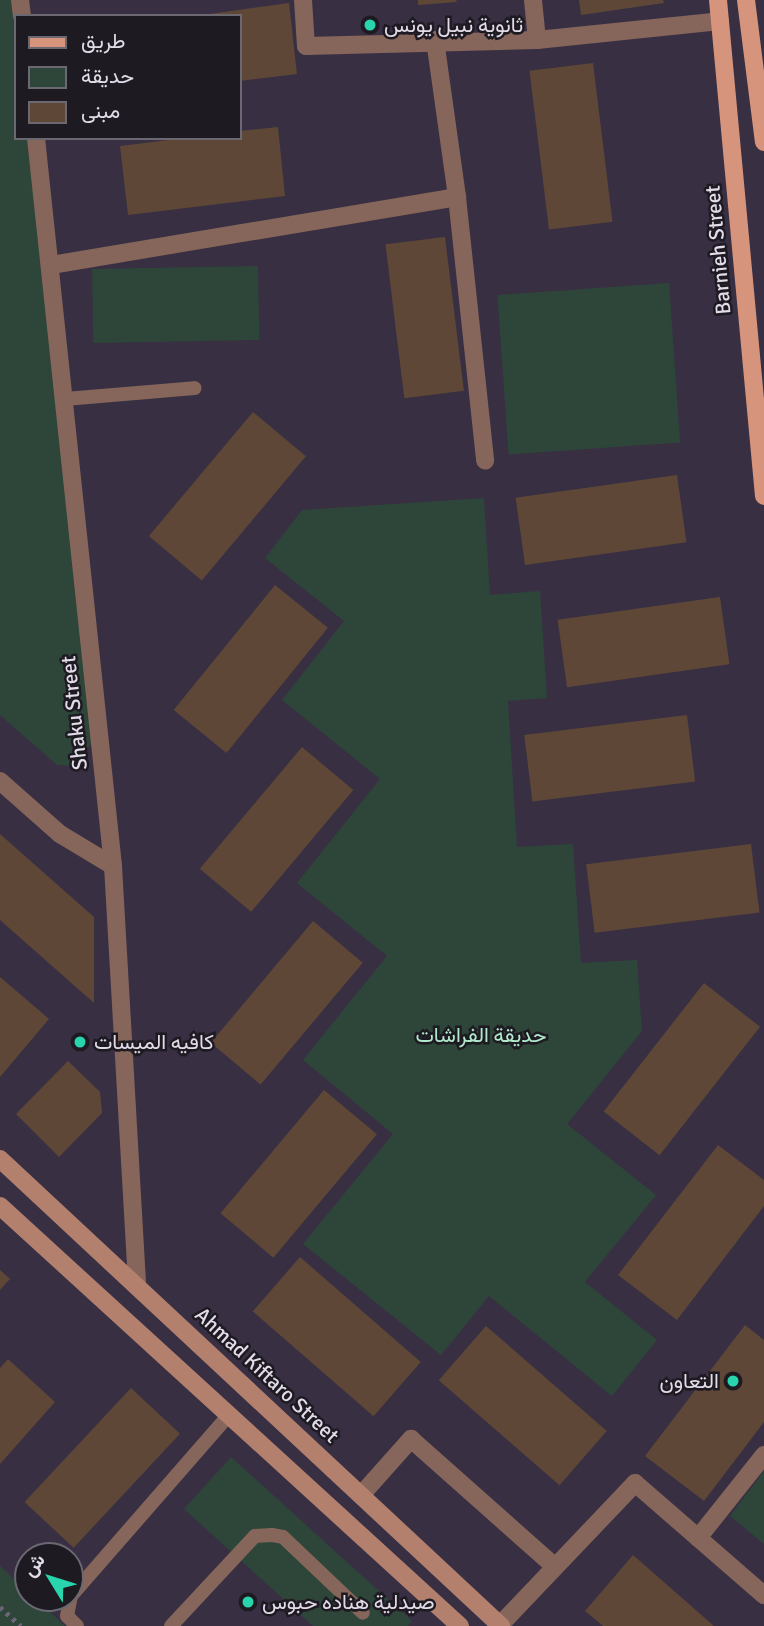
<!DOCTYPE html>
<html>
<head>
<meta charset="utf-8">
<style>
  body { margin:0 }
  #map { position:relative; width:764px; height:1626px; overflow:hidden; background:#382f43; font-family:Signika,Vazirmatn,sans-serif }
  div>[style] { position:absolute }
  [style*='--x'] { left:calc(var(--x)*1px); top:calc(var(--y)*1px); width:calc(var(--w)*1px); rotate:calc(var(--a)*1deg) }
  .green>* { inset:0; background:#2d4639; transform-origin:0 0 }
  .building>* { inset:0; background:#5e4736; transform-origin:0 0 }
  .path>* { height:4.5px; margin-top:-2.25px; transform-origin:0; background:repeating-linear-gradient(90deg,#6d6577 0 3.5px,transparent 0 8.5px) }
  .lane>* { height:14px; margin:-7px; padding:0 7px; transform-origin:7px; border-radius:7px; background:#86655a }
  .street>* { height:18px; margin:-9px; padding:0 9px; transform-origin:9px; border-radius:9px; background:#86655a }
  .secondary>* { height:18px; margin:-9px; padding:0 9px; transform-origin:9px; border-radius:9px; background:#b3806e }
  .primary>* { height:18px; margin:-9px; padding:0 9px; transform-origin:9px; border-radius:9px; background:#d6947d }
  .dots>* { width:19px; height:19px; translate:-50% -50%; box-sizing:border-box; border:4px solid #1e1a22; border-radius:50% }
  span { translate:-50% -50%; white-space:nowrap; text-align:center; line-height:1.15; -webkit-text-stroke:5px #1e1a22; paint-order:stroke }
  .poi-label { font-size:21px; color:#e2dce9 }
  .left { translate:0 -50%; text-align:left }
  .right { translate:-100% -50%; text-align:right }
  .street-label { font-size:21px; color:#e2dce9 }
  .park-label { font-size:21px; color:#b0e9cb }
  .legend { position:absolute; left:14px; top:14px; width:228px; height:126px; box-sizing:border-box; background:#1e1a22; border:2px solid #6c6872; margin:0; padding:9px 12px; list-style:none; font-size:21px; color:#e2dce9 }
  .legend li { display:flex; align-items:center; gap:14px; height:35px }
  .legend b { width:35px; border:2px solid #6c6872 }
  .north { position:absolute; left:14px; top:1542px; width:70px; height:70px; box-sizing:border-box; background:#1e1a22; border:2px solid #6c6872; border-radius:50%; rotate:308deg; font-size:19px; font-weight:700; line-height:28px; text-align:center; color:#e2dce9 }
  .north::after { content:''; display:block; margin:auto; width:24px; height:32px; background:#28d5ad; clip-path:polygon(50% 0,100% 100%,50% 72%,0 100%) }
</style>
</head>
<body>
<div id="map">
  <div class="green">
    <div style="clip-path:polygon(0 0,17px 0,16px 138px,31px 138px,92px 743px,73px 766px,57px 765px,0 715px)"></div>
    <div style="left:258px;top:266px;width:74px;height:166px;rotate:89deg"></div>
    <div style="left:669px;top:283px;width:160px;height:172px;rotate:86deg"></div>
    <div style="clip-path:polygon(484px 498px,490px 595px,540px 591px,547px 698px,508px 701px,517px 847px,573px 844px,581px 963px,637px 960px,642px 1031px,567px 1124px,656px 1195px,585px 1282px,657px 1340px,612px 1396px,489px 1296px,441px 1355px,303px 1244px,393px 1134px,303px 1060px,387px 956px,297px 883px,380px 779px,282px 700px,344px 621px,265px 558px,302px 510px)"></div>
    <div style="clip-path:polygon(231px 1457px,412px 1621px,408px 1626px,313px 1626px,184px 1509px)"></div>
    <div style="clip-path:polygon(764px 1471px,764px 1544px,730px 1516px)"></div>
    <div style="clip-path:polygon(0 1566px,28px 1592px,28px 1598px,35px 1598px,65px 1626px,0 1626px)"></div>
  </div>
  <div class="building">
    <div style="clip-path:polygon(418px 0,456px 0,457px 2px,418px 5px)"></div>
    <div style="clip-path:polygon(579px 0,663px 0,664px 3px,581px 15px)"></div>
    <div style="clip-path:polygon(289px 3px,297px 74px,240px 81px,240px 16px,195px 16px)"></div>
    <div style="left:593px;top:63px;width:160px;height:64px;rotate:83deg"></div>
    <div style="clip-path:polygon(278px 127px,285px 196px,128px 215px,120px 146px,184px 138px,240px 138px,240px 131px)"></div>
    <div style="left:445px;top:237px;width:155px;height:60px;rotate:83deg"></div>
    <div style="left:253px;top:412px;width:69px;height:162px;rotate:40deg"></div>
    <div style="left:677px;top:475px;width:68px;height:163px;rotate:82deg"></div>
    <div style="left:275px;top:585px;width:68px;height:161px;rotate:39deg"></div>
    <div style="left:720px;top:597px;width:68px;height:164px;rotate:82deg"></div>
    <div style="left:687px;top:715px;width:67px;height:164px;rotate:83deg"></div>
    <div style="left:302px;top:747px;width:67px;height:159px;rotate:40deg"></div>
    <div style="clip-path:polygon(0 834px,94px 917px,94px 1003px,0 920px)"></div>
    <div style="left:751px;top:844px;width:69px;height:166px;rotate:83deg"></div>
    <div style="left:313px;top:921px;width:65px;height:159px;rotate:40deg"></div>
    <div style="clip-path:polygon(0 977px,49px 1019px,0 1077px)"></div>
    <div style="left:704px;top:983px;width:71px;height:163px;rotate:38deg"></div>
    <div style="clip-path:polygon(68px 1061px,100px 1092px,102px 1113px,59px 1157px,16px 1114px)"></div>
    <div style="left:324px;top:1090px;width:69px;height:161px;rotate:40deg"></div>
    <div style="clip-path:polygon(718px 1145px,764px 1180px,764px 1206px,677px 1320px,618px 1275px)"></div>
    <div style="left:300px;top:1257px;width:160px;height:72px;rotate:41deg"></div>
    <div style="clip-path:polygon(0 1270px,10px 1279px,0 1290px)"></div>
    <div style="clip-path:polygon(745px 1325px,764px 1340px,764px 1422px,704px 1501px,645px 1456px)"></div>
    <div style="left:486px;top:1326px;width:160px;height:72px;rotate:41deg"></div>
    <div style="clip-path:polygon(8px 1359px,55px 1402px,0 1464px,0 1368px)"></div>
    <div style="left:131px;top:1388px;width:67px;height:156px;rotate:43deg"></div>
    <div style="clip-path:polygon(633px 1555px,714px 1626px,603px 1626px,585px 1611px)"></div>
  </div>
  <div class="path">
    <div style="--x:0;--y:1607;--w:28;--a:42"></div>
  </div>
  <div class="lane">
    <div style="--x:65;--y:399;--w:130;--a:-4.8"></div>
    <div style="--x:77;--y:1626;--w:14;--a:-135"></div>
    <div style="--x:67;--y:1616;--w:20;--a:-79"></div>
    <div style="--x:71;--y:1596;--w:240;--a:-48.9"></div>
    <div style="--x:171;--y:1626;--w:123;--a:-47"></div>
    <div style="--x:255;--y:1536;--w:17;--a:-3"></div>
    <div style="--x:272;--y:1535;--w:11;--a:10"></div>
    <div style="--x:283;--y:1537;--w:110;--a:43.5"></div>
  </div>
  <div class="street">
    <div style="--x:20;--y:0;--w:16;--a:83"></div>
    <div style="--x:303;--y:0;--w:46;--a:86.3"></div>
    <div style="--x:306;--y:46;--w:231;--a:-1.5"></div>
    <div style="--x:537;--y:40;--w:184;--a:-5.9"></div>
    <div style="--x:533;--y:0;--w:40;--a:84.3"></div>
    <div style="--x:435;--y:40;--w:159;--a:82"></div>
    <div style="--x:457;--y:197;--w:265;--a:83.9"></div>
    <div style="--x:36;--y:138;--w:732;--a:83.96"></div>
    <div style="--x:113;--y:866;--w:420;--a:86.7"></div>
    <div style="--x:51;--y:265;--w:412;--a:-9.5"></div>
    <div style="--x:0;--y:781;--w:80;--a:41.5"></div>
    <div style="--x:60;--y:834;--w:62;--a:31.1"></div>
    <div style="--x:362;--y:1494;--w:74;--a:-48.3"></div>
    <div style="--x:411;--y:1439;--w:191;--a:41.6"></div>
    <div style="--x:698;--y:1538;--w:106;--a:-51.5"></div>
    <div style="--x:500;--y:1625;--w:196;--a:-46.4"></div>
    <div style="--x:635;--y:1483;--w:171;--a:41"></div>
  </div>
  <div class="secondary">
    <div style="--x:0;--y:1159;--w:685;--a:42.99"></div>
    <div style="--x:0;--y:1206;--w:623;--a:42.4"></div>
  </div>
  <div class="primary">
    <div style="--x:718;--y:0;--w:498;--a:84.7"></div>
    <div style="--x:746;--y:0;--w:143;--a:82.8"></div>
  </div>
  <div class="dots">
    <div style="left:370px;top:25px;background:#28d5ad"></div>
    <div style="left:80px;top:1042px;background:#28d5ad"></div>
    <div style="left:733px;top:1381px;background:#28d5ad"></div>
    <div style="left:248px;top:1602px;background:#28d5ad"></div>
  </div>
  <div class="poi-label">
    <span class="left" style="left:384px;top:25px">ثانوية نبيل يونس</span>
    <span class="left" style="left:94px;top:1042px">كافيه الميسات</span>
    <span class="right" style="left:719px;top:1381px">التعاون</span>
    <span class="left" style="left:262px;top:1602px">صيدلية هناده حبوس</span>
  </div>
  <div class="street-label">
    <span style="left:718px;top:250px;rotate:-95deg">Barnieh Street</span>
    <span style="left:74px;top:713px;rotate:-96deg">Shaku Street</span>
    <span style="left:267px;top:1375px;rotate:43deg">Ahmad Kiftaro Street</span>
  </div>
  <div class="park-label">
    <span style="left:481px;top:1035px">حديقة الفراشات</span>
  </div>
  <ul class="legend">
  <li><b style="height:9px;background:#d6947d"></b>طريق</li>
  <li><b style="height:19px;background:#2d4639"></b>حديقة</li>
  <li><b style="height:19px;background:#5e4736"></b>مبنى</li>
  </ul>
  <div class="north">ش</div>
</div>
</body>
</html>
